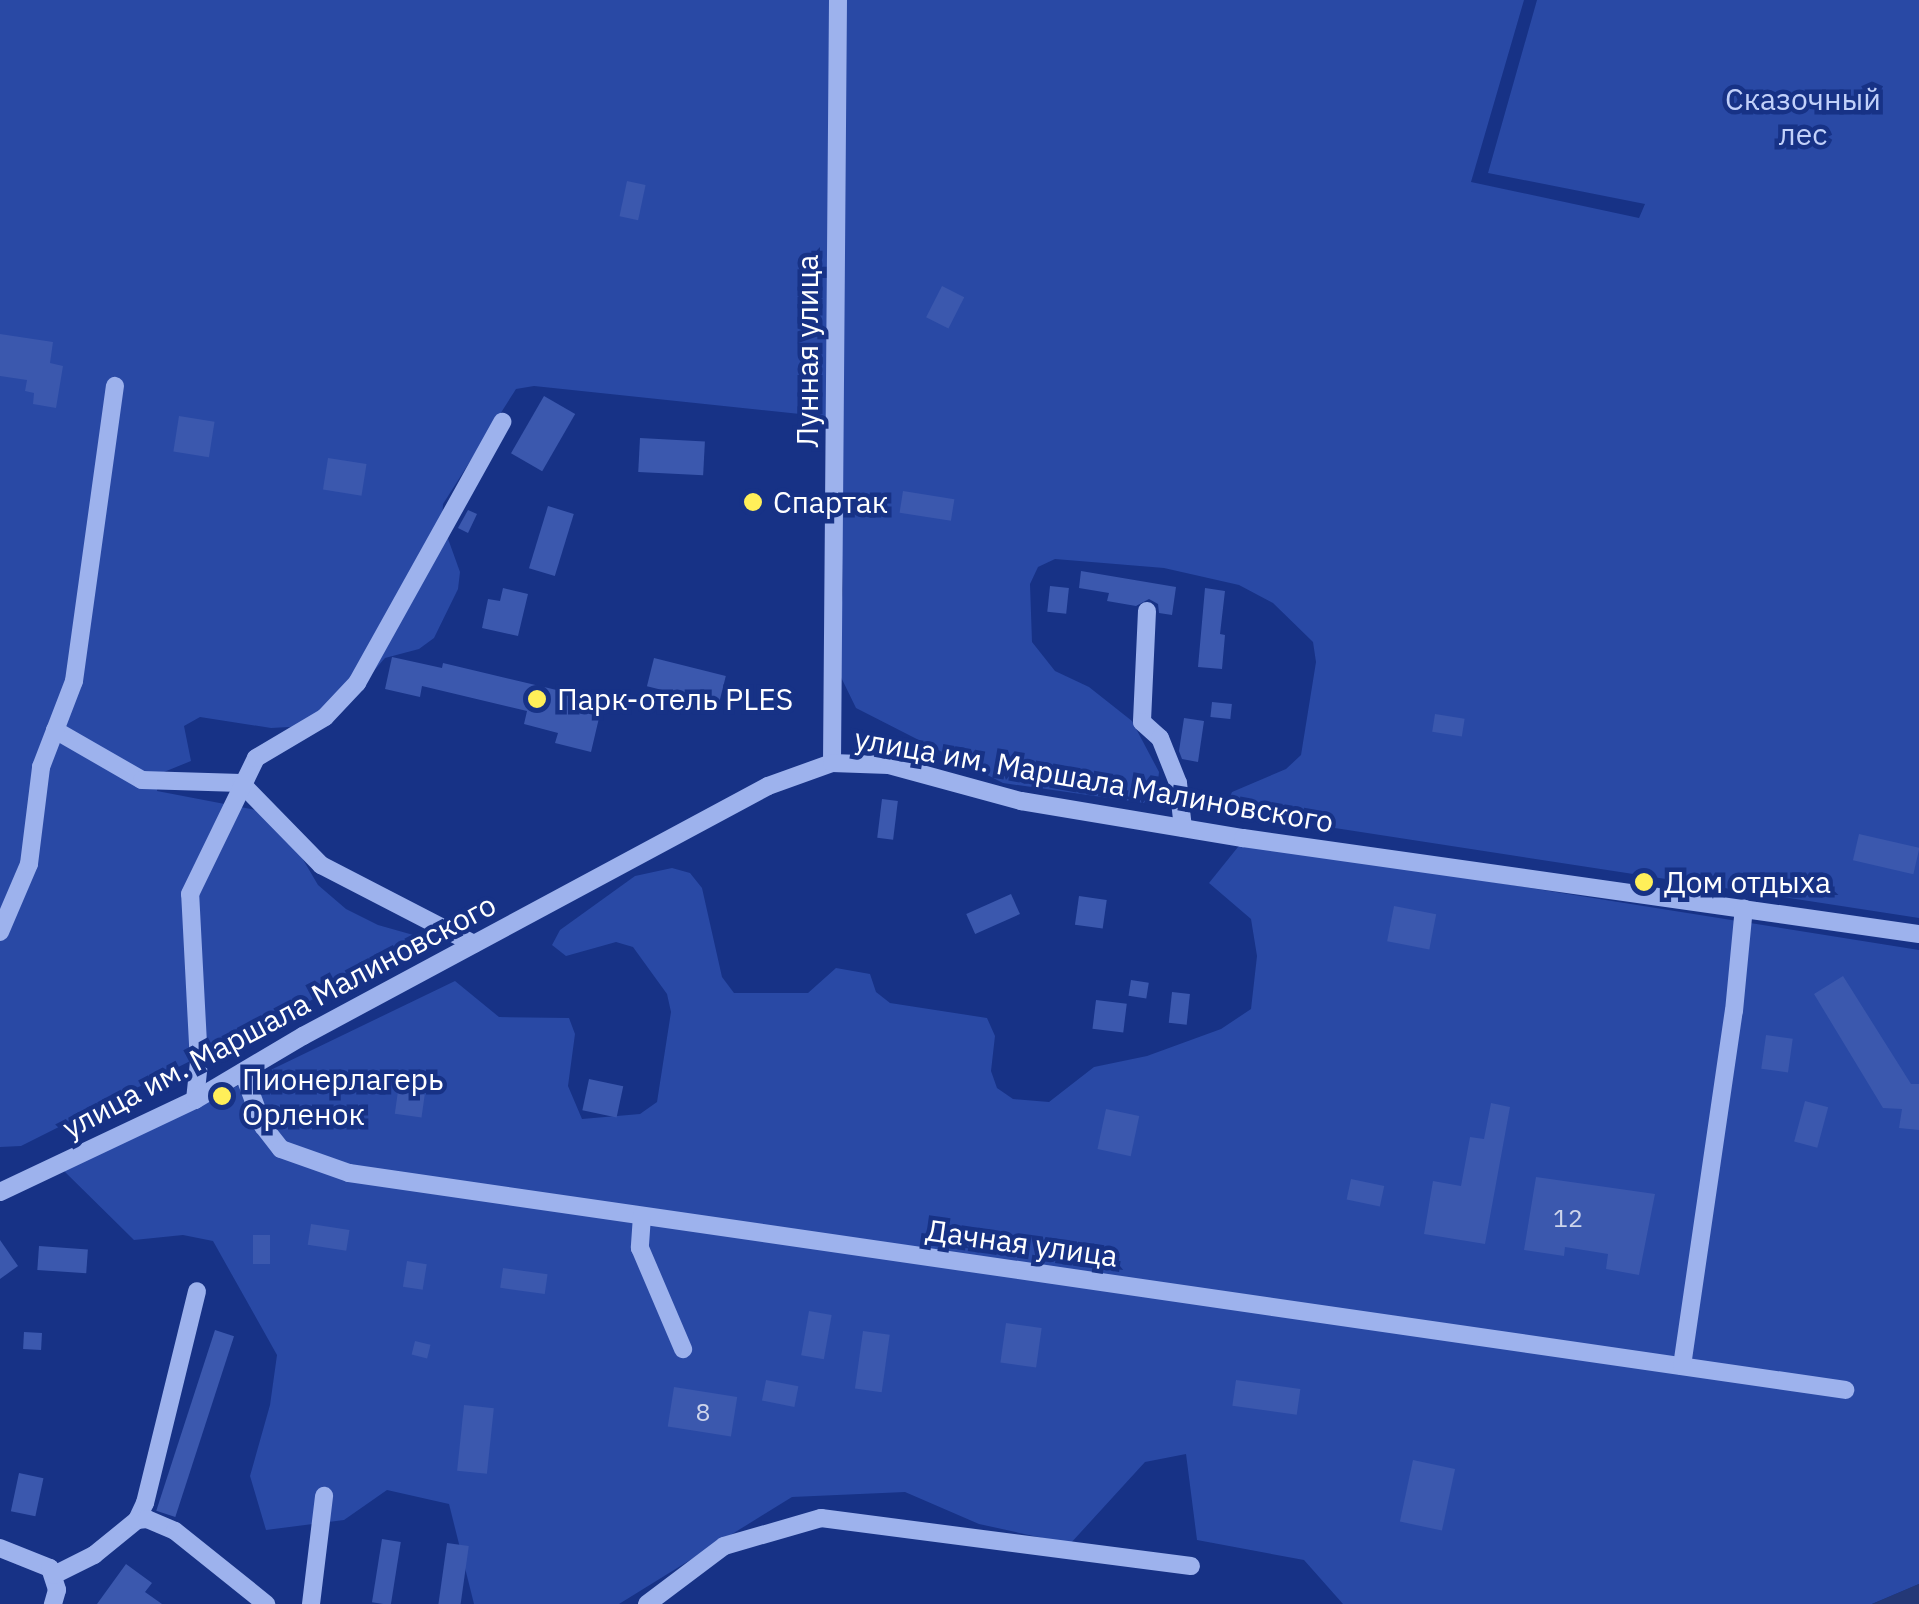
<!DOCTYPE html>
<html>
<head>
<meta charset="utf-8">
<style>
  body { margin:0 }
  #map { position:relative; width:1919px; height:1604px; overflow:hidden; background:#173286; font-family:"IBM Plex Sans",sans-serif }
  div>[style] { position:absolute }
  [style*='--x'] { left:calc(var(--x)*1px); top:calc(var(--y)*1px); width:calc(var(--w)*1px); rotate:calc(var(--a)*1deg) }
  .green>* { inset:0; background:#2949a5 }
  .water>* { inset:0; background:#243877 }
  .building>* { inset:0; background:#3b58ae; transform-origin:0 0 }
  .minor>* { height:18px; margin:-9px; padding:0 9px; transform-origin:9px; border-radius:9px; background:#9db2ed }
  .dots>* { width:28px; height:28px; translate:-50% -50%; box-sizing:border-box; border:5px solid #173286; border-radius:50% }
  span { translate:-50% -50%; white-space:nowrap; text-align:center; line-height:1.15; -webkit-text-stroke:9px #173286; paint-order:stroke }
  .number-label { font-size:25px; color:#ced5eb }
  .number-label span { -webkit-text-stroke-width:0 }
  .park-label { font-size:30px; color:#c2d1fa }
  .street-label { font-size:30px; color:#fff }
  .poi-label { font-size:30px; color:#fff }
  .left { translate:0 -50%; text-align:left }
</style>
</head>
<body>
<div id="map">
  <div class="green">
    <div style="clip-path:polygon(0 0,1524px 0,1471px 182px,1639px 218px,1645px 204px,1488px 173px,1537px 0,1919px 0,1919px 918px,1224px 811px,1232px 792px,1286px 769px,1301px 755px,1316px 662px,1313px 642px,1273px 603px,1239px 585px,1164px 568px,1055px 559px,1038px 567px,1030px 584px,1032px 642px,1055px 671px,1089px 687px,1132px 721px,1159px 772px,1157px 790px,1144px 803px,1003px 783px,856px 708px,837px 669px,843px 589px,838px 418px,534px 386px,516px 389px,443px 504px,442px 522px,460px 572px,458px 589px,434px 638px,419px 649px,385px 658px,338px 712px,307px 726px,271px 728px,200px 717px,184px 726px,191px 761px,159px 774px,157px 791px,266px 812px,291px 839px,318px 885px,346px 909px,378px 925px,431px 940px,21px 1146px,0 1147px)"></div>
    <div style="clip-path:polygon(1242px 842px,1919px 950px,1919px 1584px,1872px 1604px,1343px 1604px,1304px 1560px,1197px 1540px,1186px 1454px,1145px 1462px,1070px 1544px,979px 1524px,905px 1492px,792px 1497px,619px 1604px,474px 1604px,449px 1504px,387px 1490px,344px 1520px,266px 1530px,250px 1476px,270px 1405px,277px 1355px,213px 1241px,183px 1235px,134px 1240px,63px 1170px,455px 981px,499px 1017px,569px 1018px,575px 1034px,568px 1086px,582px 1119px,640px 1114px,657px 1102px,671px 1012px,667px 994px,633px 947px,616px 942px,566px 956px,552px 945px,560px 930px,635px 876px,672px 868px,690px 873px,702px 888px,722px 977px,734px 993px,808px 993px,836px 968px,870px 974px,876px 992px,890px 1003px,987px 1018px,995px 1036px,991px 1071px,997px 1088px,1013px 1099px,1049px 1102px,1094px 1067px,1147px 1056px,1221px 1029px,1251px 1009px,1257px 956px,1251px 919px,1209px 883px)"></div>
  </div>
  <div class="water">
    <div style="clip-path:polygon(1919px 1584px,1919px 1604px,1872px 1604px)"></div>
  </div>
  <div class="building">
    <div style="left:627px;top:181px;width:19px;height:36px;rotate:12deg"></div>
    <div style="left:942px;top:286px;width:25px;height:35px;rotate:27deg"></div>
    <div style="clip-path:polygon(0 334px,53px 342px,50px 363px,63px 366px,56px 408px,33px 404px,34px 393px,25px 391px,27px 380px,0 376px)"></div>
    <div style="left:544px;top:396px;width:36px;height:66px;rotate:30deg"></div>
    <div style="left:179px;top:416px;width:36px;height:36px;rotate:9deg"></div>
    <div style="left:640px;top:438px;width:65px;height:34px;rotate:3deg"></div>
    <div style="left:328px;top:458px;width:39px;height:32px;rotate:9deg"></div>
    <div style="left:903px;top:491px;width:52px;height:22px;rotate:9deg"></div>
    <div style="left:548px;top:506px;width:27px;height:65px;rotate:17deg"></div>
    <div style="clip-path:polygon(468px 510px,477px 514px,468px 533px,458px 528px)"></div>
    <div style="clip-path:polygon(1081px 571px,1176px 587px,1172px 615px,1159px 613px,1158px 604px,1149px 599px,1136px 606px,1107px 601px,1109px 593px,1079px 588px)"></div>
    <div style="left:1050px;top:586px;width:19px;height:26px;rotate:6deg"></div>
    <div style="clip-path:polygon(503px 588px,528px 594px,518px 636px,482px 628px,488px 599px,500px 601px)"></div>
    <div style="clip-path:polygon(1205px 588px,1225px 591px,1220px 634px,1225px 635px,1222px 669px,1198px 667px)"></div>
    <div style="clip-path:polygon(392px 657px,442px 668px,443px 663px,603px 701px,591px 752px,555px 743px,558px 733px,524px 724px,527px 711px,422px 686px,420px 697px,385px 689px)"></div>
    <div style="left:654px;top:658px;width:74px;height:29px;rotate:14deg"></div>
    <div style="left:1212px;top:702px;width:20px;height:15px;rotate:6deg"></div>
    <div style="left:1435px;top:714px;width:30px;height:18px;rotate:9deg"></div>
    <div style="clip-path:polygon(1184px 718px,1204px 721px,1198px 762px,1182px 759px,1179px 751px)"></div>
    <div style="left:882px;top:799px;width:16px;height:39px;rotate:7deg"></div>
    <div style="left:1859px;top:834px;width:62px;height:27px;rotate:13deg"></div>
    <div style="left:1011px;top:894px;width:22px;height:49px;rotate:66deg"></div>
    <div style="left:1079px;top:896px;width:28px;height:29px;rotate:8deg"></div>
    <div style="left:1394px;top:906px;width:43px;height:36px;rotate:11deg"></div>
    <div style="clip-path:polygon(1843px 976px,1911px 1084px,1919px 1084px,1919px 1130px,1899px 1128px,1902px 1109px,1883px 1108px,1814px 994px)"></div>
    <div style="left:1131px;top:980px;width:18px;height:16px;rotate:9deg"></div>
    <div style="left:1172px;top:992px;width:18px;height:31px;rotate:6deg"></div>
    <div style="left:1096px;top:1000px;width:31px;height:29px;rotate:7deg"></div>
    <div style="left:1766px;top:1035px;width:27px;height:34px;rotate:8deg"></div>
    <div style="left:589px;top:1079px;width:35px;height:32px;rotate:12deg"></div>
    <div style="left:398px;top:1091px;width:27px;height:23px;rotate:8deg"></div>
    <div style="left:1805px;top:1101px;width:24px;height:42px;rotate:15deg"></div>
    <div style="clip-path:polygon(1491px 1103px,1510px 1107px,1485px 1244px,1424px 1234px,1433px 1181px,1461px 1186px,1470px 1137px,1484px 1139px)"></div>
    <div style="left:1106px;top:1109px;width:34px;height:41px;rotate:12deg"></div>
    <div style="clip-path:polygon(1536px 1177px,1655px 1194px,1639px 1275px,1606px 1269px,1608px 1254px,1565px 1247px,1564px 1256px,1524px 1250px)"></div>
    <div style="left:1351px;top:1179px;width:34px;height:21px;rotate:12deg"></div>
    <div style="left:311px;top:1224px;width:39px;height:21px;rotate:9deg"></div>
    <div style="left:253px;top:1235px;width:17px;height:29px"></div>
    <div style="clip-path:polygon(0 1240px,18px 1266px,0 1279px)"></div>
    <div style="left:39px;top:1246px;width:49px;height:24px;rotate:4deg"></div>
    <div style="left:407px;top:1261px;width:20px;height:26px;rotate:9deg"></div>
    <div style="left:503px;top:1268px;width:45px;height:20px;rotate:8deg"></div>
    <div style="left:809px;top:1311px;width:23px;height:45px;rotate:10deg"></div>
    <div style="left:1006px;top:1323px;width:36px;height:40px;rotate:8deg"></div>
    <div style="left:215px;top:1330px;width:20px;height:190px;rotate:18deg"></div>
    <div style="left:863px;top:1331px;width:27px;height:58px;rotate:8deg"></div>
    <div style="left:24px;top:1332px;width:18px;height:17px;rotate:3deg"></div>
    <div style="left:415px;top:1341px;width:16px;height:14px;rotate:14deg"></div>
    <div style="left:766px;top:1380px;width:33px;height:21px;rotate:11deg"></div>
    <div style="left:1236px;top:1380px;width:65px;height:26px;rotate:8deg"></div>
    <div style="left:674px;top:1387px;width:64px;height:40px;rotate:9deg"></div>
    <div style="left:464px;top:1405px;width:30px;height:66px;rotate:6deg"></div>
    <div style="left:1413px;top:1460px;width:43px;height:63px;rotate:12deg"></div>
    <div style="left:19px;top:1473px;width:25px;height:39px;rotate:12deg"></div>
    <div style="left:382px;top:1539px;width:19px;height:64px;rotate:9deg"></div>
    <div style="left:447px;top:1543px;width:22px;height:62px;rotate:8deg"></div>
    <div style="clip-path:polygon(126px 1564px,152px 1583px,145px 1592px,162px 1604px,97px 1604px)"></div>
  </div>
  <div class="minor">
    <div style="--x:1147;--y:611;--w:111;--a:92.6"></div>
    <div style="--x:1142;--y:722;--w:24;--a:42"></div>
    <div style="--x:1160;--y:738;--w:48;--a:68.2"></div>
    <div style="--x:1178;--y:783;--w:45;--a:83.7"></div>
    <div style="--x:55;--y:730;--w:100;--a:29.9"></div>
    <div style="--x:142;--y:780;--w:99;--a:1.7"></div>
    <div style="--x:241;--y:783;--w:115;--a:45.7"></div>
    <div style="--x:321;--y:865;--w:172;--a:27.3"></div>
    <div style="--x:832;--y:763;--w:763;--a:-89.55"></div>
    <div style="--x:0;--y:932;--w:74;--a:-66.9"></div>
    <div style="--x:29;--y:864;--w:98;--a:-82.9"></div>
    <div style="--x:41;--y:767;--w:92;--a:-69"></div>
    <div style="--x:74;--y:681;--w:298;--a:-82.1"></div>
    <div style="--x:243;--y:1072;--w:58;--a:69.7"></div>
    <div style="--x:263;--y:1126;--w:29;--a:52"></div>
    <div style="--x:281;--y:1149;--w:72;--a:19.4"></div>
    <div style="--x:349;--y:1173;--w:1512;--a:8.25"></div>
    <div style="--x:195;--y:1100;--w:37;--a:-84"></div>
    <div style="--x:199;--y:1063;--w:169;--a:-93"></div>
    <div style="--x:190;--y:894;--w:151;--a:-64.1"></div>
    <div style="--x:256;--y:758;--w:80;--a:-30.7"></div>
    <div style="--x:325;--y:717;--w:47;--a:-46.7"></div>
    <div style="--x:357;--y:683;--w:299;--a:-60.9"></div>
    <div style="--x:0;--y:1192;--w:216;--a:-25.3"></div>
    <div style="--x:195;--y:1100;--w:126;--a:-30.7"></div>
    <div style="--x:303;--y:1036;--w:528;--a:-28.26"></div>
    <div style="--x:768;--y:786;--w:68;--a:-19.8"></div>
    <div style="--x:832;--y:763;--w:57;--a:2"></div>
    <div style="--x:889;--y:765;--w:137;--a:15.3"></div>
    <div style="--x:1021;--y:801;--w:225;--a:9.5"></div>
    <div style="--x:1243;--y:838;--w:683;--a:8.08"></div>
    <div style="--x:642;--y:1216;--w:32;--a:94"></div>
    <div style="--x:640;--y:1248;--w:110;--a:66.9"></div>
    <div style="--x:1682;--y:1366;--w:359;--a:-81.7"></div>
    <div style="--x:1734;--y:1011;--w:103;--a:-84.5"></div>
    <div style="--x:137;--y:1520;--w:19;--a:-65"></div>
    <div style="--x:145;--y:1503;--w:218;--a:-76.2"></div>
    <div style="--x:0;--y:1548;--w:54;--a:21.8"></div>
    <div style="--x:50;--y:1568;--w:23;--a:72"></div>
    <div style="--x:57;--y:1590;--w:15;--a:106"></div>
    <div style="--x:54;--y:1575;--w:45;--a:-26.6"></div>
    <div style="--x:94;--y:1555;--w:55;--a:-39.1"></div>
    <div style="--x:137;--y:1520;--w:10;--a:-6"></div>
    <div style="--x:147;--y:1519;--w:30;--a:23"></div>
    <div style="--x:175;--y:1531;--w:117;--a:38.7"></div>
    <div style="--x:311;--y:1604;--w:109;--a:-83.1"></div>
    <div style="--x:647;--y:1604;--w:96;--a:-37"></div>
    <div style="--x:724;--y:1546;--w:101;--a:-16.1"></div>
    <div style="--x:821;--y:1518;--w:373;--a:7.4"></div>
  </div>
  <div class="dots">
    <div style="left:753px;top:502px;background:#ffef59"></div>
    <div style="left:537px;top:699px;background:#ffef59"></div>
    <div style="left:1644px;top:882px;background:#ffef59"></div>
    <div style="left:222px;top:1096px;background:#ffef59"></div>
  </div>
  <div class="number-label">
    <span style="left:1568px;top:1218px">12</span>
    <span style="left:703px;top:1412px">8</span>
  </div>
  <div class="park-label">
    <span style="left:1803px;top:116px">Сказочный<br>лес</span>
  </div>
  <div class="street-label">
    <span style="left:807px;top:351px;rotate:-90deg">Лунная улица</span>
    <span style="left:1094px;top:780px;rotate:10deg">улица им. Маршала Малиновского</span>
    <span style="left:279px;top:1016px;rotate:-28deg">улица им. Маршала Малиновского</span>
    <span style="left:1022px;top:1243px;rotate:8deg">Дачная улица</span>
  </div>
  <div class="poi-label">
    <span class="left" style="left:773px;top:502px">Спартак</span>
    <span class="left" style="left:557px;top:699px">Парк-отель PLES</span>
    <span class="left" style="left:1664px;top:882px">Дом отдыха</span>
    <span class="left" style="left:242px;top:1096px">Пионерлагерь<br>Орленок</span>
  </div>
</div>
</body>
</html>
